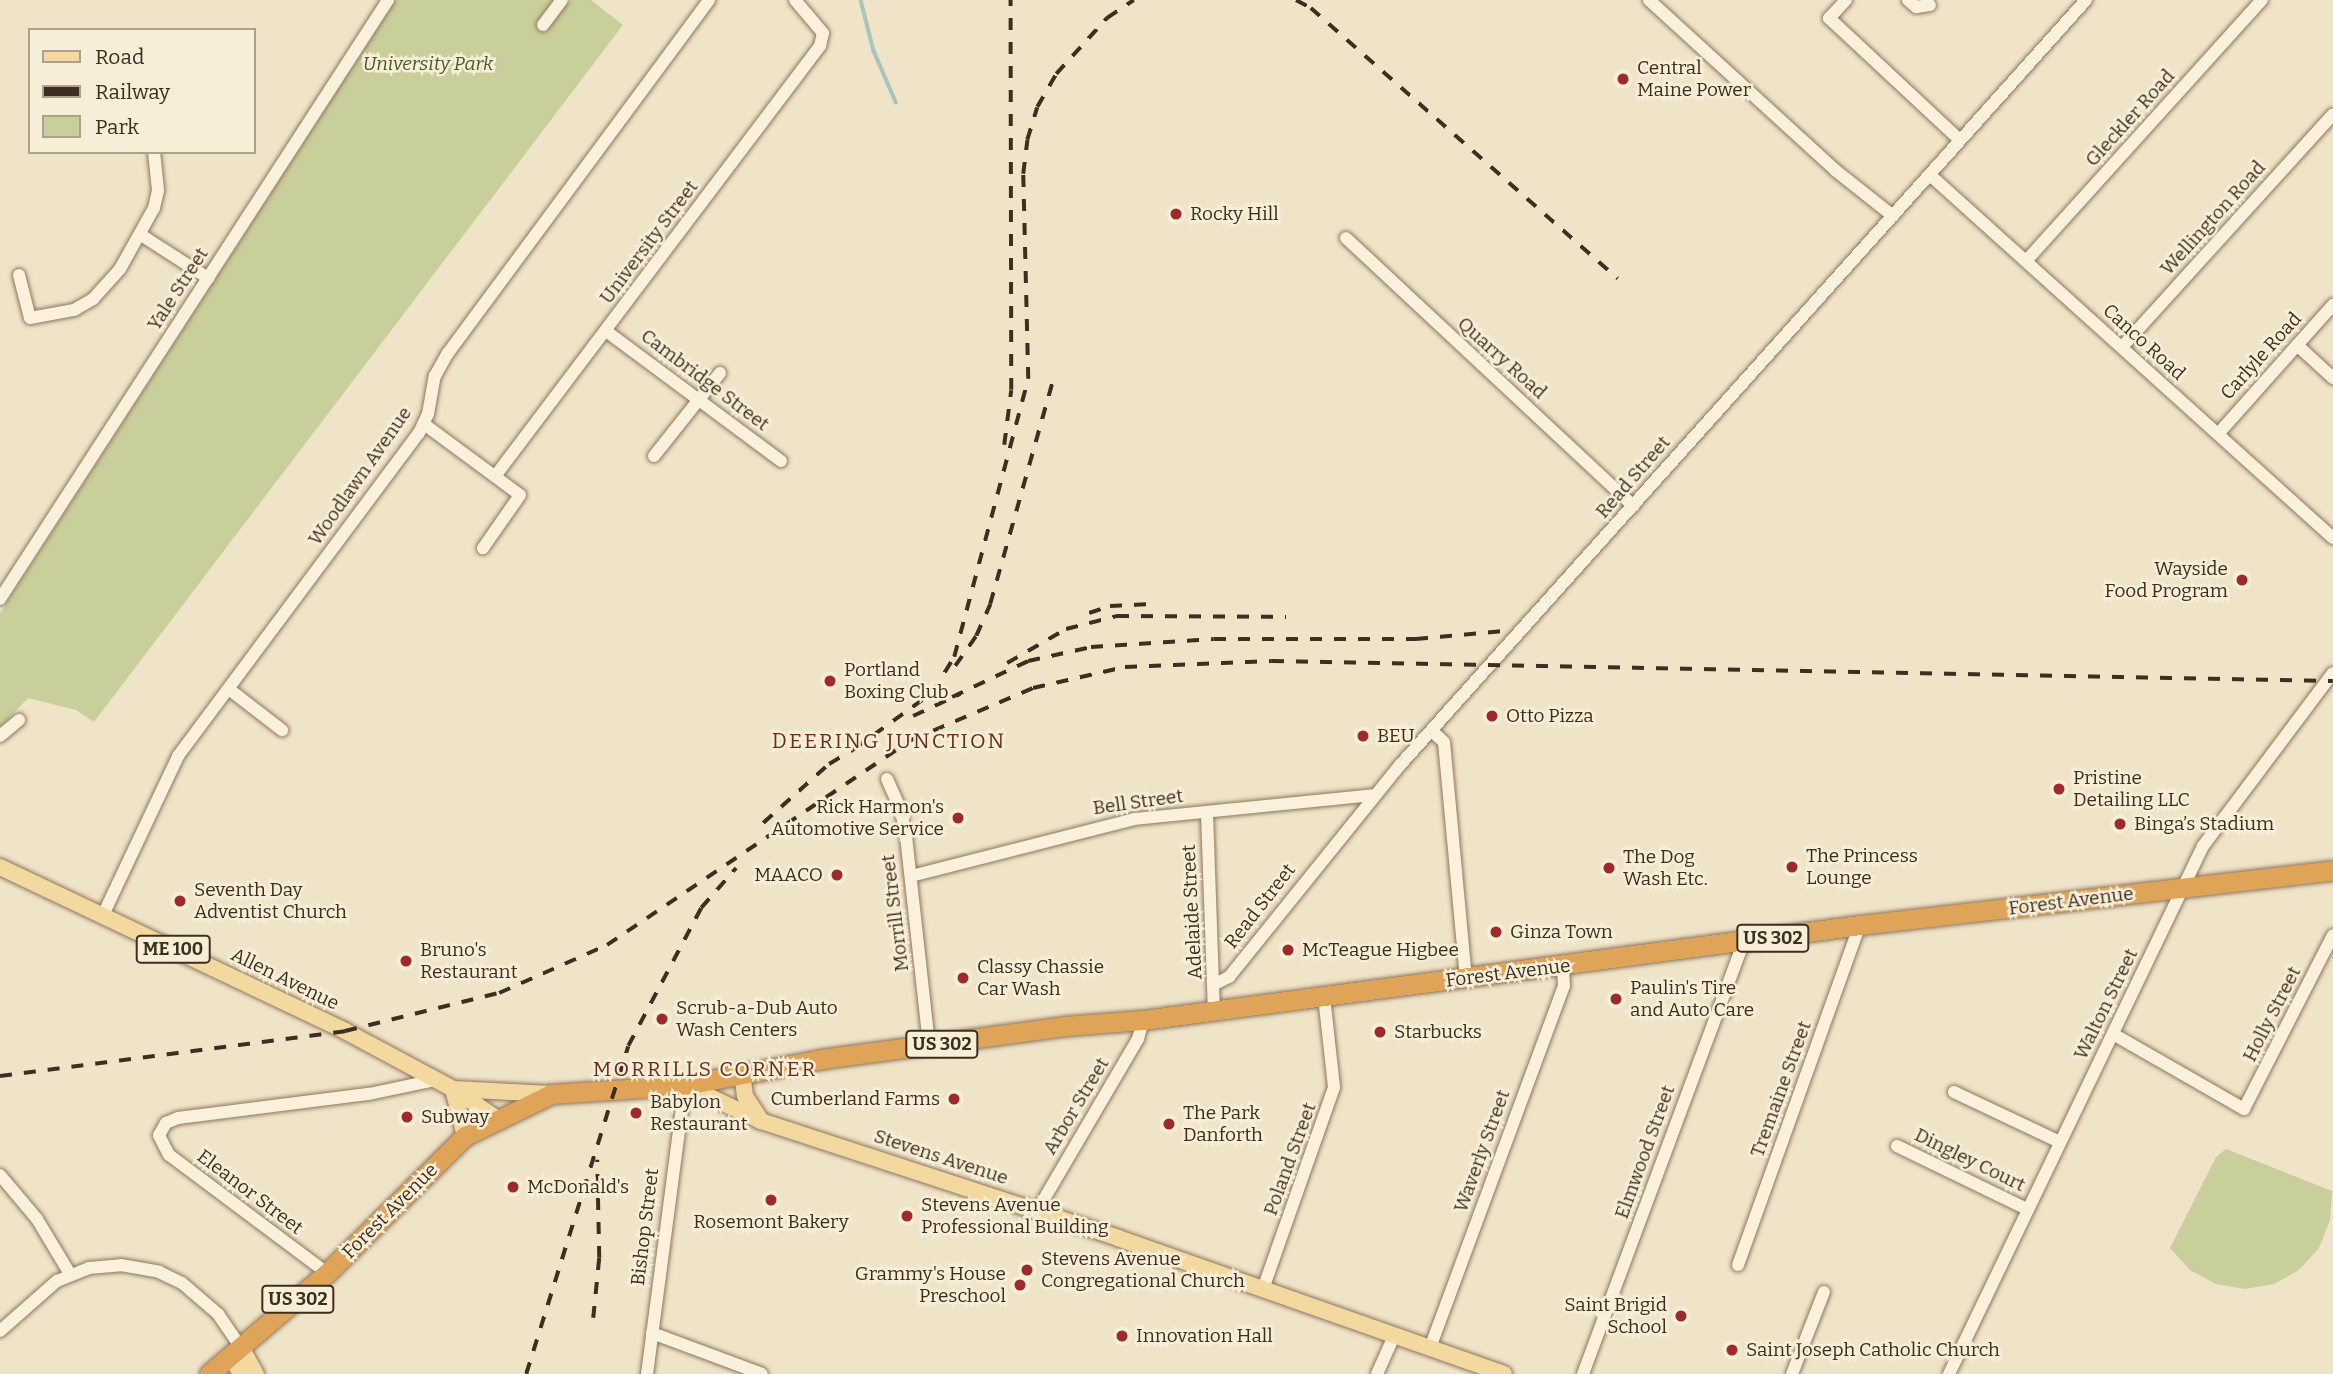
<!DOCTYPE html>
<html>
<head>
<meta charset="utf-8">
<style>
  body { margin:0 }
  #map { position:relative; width:2333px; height:1374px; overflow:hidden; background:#f0e4c8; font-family:Bitter,serif }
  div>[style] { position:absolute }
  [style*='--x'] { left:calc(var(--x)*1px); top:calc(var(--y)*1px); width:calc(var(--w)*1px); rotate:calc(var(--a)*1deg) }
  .green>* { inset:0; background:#c9cf9b }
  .stream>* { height:3.5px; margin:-1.75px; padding:0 1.75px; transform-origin:1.75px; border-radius:1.75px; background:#a9c4bc }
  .roads { filter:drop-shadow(0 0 2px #8d765c) drop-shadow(0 0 2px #8d765c) }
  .minor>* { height:12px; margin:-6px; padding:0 6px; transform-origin:6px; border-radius:6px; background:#faf1dc }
  .major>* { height:16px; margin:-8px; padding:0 8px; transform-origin:8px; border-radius:8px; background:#f3d9a0 }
  .highway>* { height:19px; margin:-9.5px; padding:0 9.5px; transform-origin:9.5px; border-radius:9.5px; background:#e0a458 }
  .rail>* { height:3.5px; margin-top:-1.75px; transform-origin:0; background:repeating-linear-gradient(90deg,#3d2e20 0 12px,transparent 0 24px) }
  .dots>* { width:19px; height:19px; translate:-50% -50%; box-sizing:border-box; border:4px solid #f7eed8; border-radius:50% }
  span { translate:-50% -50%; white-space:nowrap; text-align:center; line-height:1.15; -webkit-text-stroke:5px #f7eed8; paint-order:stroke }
  .shield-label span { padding:2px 5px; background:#f7eed8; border:2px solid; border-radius:5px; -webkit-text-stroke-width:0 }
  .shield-label { font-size:18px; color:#3d2e20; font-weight:700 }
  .park-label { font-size:19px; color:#4d5a26; font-style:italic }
  .poi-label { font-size:19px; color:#3d2e20 }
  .left { translate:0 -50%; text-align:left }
  .right { translate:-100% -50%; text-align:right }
  .street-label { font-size:19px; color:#3d2e20 }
  .neighbourhood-label { font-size:21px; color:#6b2e1e; letter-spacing:2px }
  .legend { position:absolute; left:28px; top:28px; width:228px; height:126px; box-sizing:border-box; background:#f7eed8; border:2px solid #ada18e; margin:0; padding:9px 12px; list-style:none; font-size:21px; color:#3d2e20 }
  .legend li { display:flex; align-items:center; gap:14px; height:35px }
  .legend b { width:35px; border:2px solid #ada18e }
</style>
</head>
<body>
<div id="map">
  <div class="green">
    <div style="clip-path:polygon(396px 0,553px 0,536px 23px,545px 32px,571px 0,591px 0,623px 25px,94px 722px,76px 710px,28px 698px,0 727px,0 613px)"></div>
    <div style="clip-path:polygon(2226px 1149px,2332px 1191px,2330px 1220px,2319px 1248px,2299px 1270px,2274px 1284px,2245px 1289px,2216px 1284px,2190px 1270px,2170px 1248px,2216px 1157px)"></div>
  </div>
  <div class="stream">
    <div style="--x:861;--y:0;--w:53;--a:75.7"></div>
    <div style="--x:874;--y:51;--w:56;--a:66.7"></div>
  </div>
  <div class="roads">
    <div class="minor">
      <div style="--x:1649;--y:0;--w:252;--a:42.4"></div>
      <div style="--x:1835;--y:170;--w:74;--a:38.4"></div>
      <div style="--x:1846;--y:0;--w:25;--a:133"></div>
      <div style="--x:1829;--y:18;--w:179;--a:43"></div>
      <div style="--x:1908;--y:0;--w:11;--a:41"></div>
      <div style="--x:1916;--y:7;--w:14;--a:-8"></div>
      <div style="--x:543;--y:25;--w:31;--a:-53"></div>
      <div style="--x:1930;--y:175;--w:542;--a:42.01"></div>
      <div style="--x:141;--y:235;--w:80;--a:32.7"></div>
      <div style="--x:1346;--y:238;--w:393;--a:43"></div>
      <div style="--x:2026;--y:261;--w:352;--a:-47.9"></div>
      <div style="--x:19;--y:275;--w:44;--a:75.7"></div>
      <div style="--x:30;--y:318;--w:45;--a:-10.3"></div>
      <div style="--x:74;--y:310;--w:22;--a:-30"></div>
      <div style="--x:93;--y:299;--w:40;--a:-48"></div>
      <div style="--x:120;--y:269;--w:70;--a:-60.9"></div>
      <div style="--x:154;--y:208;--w:18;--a:-77"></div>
      <div style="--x:158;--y:190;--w:38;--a:-96"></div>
      <div style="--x:606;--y:331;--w:218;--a:36.6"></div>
      <div style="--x:2297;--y:345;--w:49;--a:42.5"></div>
      <div style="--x:2122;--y:347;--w:314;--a:-47.8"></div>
      <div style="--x:424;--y:424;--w:119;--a:36.5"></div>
      <div style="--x:520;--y:495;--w:65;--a:124.9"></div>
      <div style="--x:2218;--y:434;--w:173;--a:-48.3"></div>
      <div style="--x:654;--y:456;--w:106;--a:-51.5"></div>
      <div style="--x:496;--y:475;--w:538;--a:-52.94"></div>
      <div style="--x:820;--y:46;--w:13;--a:-77"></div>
      <div style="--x:823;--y:33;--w:43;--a:-130.3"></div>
      <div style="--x:0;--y:599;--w:714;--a:-57.07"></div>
      <div style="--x:230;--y:690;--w:66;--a:37.6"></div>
      <div style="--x:1432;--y:731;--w:16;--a:43"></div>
      <div style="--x:1444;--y:742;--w:238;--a:84.7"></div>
      <div style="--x:0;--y:736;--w:25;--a:-40"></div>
      <div style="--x:887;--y:779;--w:34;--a:66"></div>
      <div style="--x:901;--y:810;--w:26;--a:79"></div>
      <div style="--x:906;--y:836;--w:210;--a:83.7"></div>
      <div style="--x:1207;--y:813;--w:197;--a:88"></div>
      <div style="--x:911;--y:876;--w:230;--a:-14.3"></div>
      <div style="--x:1134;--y:819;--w:242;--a:-5.7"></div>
      <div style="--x:103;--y:915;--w:176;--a:-64.7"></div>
      <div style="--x:178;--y:756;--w:403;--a:-53.3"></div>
      <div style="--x:419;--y:433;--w:21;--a:-65"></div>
      <div style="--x:428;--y:414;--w:39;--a:-80"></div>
      <div style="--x:435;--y:376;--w:26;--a:-61"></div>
      <div style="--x:448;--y:353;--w:439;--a:-53.5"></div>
      <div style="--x:1215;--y:984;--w:16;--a:-27"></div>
      <div style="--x:1229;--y:977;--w:274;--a:-51.1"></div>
      <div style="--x:1401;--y:764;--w:1026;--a:-48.12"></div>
      <div style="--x:2113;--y:1034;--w:151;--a:29.8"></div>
      <div style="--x:2244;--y:1109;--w:195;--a:-62.9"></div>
      <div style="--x:1954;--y:1092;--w:117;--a:25.3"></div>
      <div style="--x:1897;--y:1146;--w:144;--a:25.9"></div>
      <div style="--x:0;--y:1175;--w:57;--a:49.9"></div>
      <div style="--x:37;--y:1219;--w:64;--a:59"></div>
      <div style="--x:1037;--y:1211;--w:199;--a:-59.6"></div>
      <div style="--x:1138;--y:1039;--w:20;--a:-75"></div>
      <div style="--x:1738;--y:1265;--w:361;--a:-70.3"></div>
      <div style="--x:327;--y:1273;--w:197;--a:-143.2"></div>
      <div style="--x:169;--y:1155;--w:22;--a:-117"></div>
      <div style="--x:159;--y:1135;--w:14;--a:-60"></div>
      <div style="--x:166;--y:1123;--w:13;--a:-23"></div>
      <div style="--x:178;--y:1118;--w:193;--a:-7.2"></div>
      <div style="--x:369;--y:1094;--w:67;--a:-12"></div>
      <div style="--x:1263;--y:1289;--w:214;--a:-70.6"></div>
      <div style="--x:1334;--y:1087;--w:91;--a:-96.3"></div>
      <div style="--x:0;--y:1331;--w:76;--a:-41.3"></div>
      <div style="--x:57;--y:1281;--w:35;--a:-22"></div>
      <div style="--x:89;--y:1268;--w:32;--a:-5"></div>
      <div style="--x:121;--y:1265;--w:39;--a:10"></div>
      <div style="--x:159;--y:1272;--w:25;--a:26"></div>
      <div style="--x:182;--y:1283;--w:48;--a:40.7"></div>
      <div style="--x:218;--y:1314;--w:42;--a:55.6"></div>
      <div style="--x:652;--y:1333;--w:117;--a:20.4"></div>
      <div style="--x:1430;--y:1348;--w:386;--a:-69.7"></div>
      <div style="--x:1564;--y:986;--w:20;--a:-93"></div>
      <div style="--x:647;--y:1374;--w:291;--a:-82.5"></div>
      <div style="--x:1377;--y:1374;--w:42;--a:-65.9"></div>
      <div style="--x:1583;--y:1374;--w:460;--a:-69.6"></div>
      <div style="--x:1792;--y:1374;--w:88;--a:-68.7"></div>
      <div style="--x:1949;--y:1374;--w:586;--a:-64.31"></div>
      <div style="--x:2203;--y:846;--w:216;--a:-53.1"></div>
    </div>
    <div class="major">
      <div style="--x:0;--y:867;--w:382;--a:25.4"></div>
      <div style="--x:345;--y:1031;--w:123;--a:28.2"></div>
      <div style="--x:453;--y:1089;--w:98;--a:2.9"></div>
      <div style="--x:742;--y:1072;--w:24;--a:83"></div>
      <div style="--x:745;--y:1096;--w:30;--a:57"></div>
      <div style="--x:685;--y:1085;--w:84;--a:25.3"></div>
      <div style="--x:761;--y:1121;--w:376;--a:18.1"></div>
      <div style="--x:1118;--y:1238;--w:409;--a:19.4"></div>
      <div style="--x:453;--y:1089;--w:52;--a:34"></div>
      <div style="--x:453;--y:1089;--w:49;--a:75.7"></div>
      <div style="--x:242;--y:1349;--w:29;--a:61"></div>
      <div style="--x:230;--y:1358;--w:20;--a:53"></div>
    </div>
    <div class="highway">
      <div style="--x:209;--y:1374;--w:155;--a:-40.6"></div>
      <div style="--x:327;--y:1273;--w:194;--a:-44.8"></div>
      <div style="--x:465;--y:1136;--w:96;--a:-26"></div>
      <div style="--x:551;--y:1094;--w:134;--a:-3.8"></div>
      <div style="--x:685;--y:1085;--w:139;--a:-10.7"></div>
      <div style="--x:822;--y:1059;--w:245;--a:-7.7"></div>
      <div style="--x:1065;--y:1026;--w:78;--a:-4.4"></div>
      <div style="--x:1143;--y:1020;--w:723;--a:-7.55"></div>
      <div style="--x:1860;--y:925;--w:476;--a:-6.6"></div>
    </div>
  </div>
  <div class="rail">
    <div style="--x:1296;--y:0;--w:17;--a:28"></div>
    <div style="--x:1311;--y:8;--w:409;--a:41.4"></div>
    <div style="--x:1004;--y:445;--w:55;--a:-82.7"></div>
    <div style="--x:1011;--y:390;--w:390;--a:-90.1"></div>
    <div style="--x:1089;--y:613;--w:22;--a:-18"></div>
    <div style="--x:1110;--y:606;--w:41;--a:-2.8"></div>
    <div style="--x:1007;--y:663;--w:68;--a:-30"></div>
    <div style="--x:1066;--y:629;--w:53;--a:-14.3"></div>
    <div style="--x:1117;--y:616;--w:169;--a:0.3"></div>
    <div style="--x:955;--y:666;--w:37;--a:-55"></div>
    <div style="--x:976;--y:636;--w:35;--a:-66"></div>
    <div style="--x:990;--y:604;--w:230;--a:-74.3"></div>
    <div style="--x:952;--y:697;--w:84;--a:-25.3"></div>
    <div style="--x:1028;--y:661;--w:65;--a:-12.5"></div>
    <div style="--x:1091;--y:647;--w:123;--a:-3.7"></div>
    <div style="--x:1214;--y:639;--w:202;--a:0"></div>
    <div style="--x:1416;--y:639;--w:88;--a:-5.2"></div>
    <div style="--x:913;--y:716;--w:52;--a:-25.1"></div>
    <div style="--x:854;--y:749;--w:96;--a:-35.7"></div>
    <div style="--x:932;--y:693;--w:42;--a:-58.6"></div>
    <div style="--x:954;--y:657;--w:288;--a:-75.1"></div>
    <div style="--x:1028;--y:379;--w:205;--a:-91.4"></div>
    <div style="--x:1023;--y:174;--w:34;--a:-83"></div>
    <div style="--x:1027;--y:140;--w:34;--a:-73"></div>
    <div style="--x:1037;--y:107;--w:38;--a:-60"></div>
    <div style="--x:1056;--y:74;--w:76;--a:-47.7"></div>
    <div style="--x:1107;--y:18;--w:32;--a:-34"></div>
    <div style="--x:763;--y:823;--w:89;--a:-41.8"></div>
    <div style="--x:829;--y:764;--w:37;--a:-31"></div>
    <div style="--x:0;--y:1076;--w:348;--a:-7.4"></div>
    <div style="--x:345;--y:1031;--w:159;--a:-13.9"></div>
    <div style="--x:499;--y:993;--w:118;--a:-24"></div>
    <div style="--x:607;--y:945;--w:367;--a:-34"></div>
    <div style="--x:911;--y:740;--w:133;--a:-23.1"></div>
    <div style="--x:1033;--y:688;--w:94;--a:-12.9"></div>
    <div style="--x:1125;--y:667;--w:147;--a:-2.3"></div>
    <div style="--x:1272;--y:661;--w:1061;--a:1.08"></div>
    <div style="--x:593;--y:1318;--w:60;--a:-84.3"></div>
    <div style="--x:599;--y:1258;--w:98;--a:-91.2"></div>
    <div style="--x:526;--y:1374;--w:343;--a:-72.7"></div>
    <div style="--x:628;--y:1046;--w:156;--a:-62.1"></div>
    <div style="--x:701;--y:908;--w:53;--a:-48.8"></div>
  </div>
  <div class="dots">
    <div style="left:1623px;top:79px;background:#9e2a2b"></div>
    <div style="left:1176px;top:214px;background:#9e2a2b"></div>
    <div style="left:2242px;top:580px;background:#9e2a2b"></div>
    <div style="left:830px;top:681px;background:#9e2a2b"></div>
    <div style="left:1492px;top:716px;background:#9e2a2b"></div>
    <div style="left:1363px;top:736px;background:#9e2a2b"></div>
    <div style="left:2059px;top:789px;background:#9e2a2b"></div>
    <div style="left:958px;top:818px;background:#9e2a2b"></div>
    <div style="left:2120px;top:824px;background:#9e2a2b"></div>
    <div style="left:1792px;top:867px;background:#9e2a2b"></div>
    <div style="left:1609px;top:868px;background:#9e2a2b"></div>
    <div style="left:837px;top:875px;background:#9e2a2b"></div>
    <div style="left:180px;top:901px;background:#9e2a2b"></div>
    <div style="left:1496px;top:932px;background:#9e2a2b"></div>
    <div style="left:1288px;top:950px;background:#9e2a2b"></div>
    <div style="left:406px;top:961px;background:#9e2a2b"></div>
    <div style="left:963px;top:978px;background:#9e2a2b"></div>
    <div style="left:1616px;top:999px;background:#9e2a2b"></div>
    <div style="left:662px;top:1019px;background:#9e2a2b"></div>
    <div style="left:1380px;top:1032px;background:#9e2a2b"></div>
    <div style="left:954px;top:1099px;background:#9e2a2b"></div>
    <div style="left:636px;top:1113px;background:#9e2a2b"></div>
    <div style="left:407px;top:1117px;background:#9e2a2b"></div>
    <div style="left:1169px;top:1124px;background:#9e2a2b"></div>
    <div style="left:513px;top:1187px;background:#9e2a2b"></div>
    <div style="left:771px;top:1200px;background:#9e2a2b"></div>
    <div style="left:907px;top:1216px;background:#9e2a2b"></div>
    <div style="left:1027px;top:1270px;background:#9e2a2b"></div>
    <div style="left:1020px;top:1285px;background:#9e2a2b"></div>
    <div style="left:1681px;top:1316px;background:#9e2a2b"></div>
    <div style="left:1122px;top:1336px;background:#9e2a2b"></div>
    <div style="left:1732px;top:1350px;background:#9e2a2b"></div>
  </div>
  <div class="shield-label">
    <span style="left:1773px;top:938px">US 302</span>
    <span style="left:173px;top:949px">ME 100</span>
    <span style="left:942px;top:1044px">US 302</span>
    <span style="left:298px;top:1299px">US 302</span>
  </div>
  <div class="park-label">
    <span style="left:428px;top:64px">University Park</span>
  </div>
  <div class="poi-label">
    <span class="left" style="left:1637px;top:79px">Central<br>Maine Power</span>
    <span class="left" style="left:1190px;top:214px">Rocky Hill</span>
    <span class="right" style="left:2228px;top:580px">Wayside<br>Food Program</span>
    <span class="left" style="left:844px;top:681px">Portland<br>Boxing Club</span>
    <span class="left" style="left:1506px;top:716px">Otto Pizza</span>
    <span class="left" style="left:1377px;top:736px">BEU</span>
    <span class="left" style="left:2073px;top:789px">Pristine<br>Detailing LLC</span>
    <span class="right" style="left:944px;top:818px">Rick Harmon's<br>Automotive Service</span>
    <span class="left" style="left:2134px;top:824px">Binga’s Stadium</span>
    <span class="left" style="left:1806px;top:867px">The Princess<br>Lounge</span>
    <span class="left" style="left:1623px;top:868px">The Dog<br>Wash Etc.</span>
    <span class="right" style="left:823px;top:875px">MAACO</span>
    <span class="left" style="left:194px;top:901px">Seventh Day<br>Adventist Church</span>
    <span class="left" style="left:1510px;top:932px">Ginza Town</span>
    <span class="left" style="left:420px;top:961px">Bruno's<br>Restaurant</span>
    <span class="left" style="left:1302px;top:950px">McTeague Higbee</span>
    <span class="left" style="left:977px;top:978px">Classy Chassie<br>Car Wash</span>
    <span class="left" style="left:1630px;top:999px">Paulin's Tire<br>and Auto Care</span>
    <span class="left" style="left:676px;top:1019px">Scrub-a-Dub Auto<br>Wash Centers</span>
    <span class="left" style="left:1394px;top:1032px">Starbucks</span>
    <span class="right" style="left:940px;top:1099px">Cumberland Farms</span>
    <span class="left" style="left:650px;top:1113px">Babylon<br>Restaurant</span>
    <span class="left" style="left:1183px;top:1124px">The Park<br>Danforth</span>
    <span class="left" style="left:421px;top:1117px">Subway</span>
    <span class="left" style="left:527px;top:1187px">McDonald's</span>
    <span class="left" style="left:921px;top:1216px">Stevens Avenue<br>Professional Building</span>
    <span style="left:771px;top:1222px">Rosemont Bakery</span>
    <span class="left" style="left:1041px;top:1270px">Stevens Avenue<br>Congregational Church</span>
    <span class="right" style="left:1006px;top:1285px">Grammy's House<br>Preschool</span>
    <span class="right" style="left:1667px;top:1316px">Saint Brigid<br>School</span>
    <span class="left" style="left:1136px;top:1336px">Innovation Hall</span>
    <span class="left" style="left:1746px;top:1350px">Saint Joseph Catholic Church</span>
  </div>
  <div class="street-label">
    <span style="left:2130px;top:118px;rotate:-48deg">Gleckler Road</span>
    <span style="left:2213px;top:218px;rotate:-48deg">Wellington Road</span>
    <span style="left:649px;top:242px;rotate:-53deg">University Street</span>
    <span style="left:178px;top:289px;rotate:-57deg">Yale Street</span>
    <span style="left:2144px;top:342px;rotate:42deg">Canco Road</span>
    <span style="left:2261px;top:356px;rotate:-48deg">Carlyle Road</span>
    <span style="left:1502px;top:358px;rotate:42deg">Quarry Road</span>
    <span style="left:705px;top:380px;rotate:37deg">Cambridge Street</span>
    <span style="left:360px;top:476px;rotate:-55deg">Woodlawn Avenue</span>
    <span style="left:1633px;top:477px;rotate:-49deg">Read Street</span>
    <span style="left:1138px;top:802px;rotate:-8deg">Bell Street</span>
    <span style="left:2071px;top:901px;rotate:-7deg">Forest Avenue</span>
    <span style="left:1260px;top:906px;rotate:-52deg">Read Street</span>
    <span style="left:1192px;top:912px;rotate:-93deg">Adelaide Street</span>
    <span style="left:895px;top:913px;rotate:-97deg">Morrill Street</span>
    <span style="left:1508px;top:973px;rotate:-7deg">Forest Avenue</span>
    <span style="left:285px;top:979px;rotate:26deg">Allen Avenue</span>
    <span style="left:2106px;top:1004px;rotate:-64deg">Walton Street</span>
    <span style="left:2272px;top:1014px;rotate:-63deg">Holly Street</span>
    <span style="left:1781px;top:1089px;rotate:-70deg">Tremaine Street</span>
    <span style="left:1076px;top:1106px;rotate:-59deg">Arbor Street</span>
    <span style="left:1482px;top:1151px;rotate:-70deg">Waverly Street</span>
    <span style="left:1645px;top:1152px;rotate:-70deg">Elmwood Street</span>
    <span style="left:941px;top:1157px;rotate:18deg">Stevens Avenue</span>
    <span style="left:1290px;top:1159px;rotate:-70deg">Poland Street</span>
    <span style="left:1970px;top:1160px;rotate:26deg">Dingley Court</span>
    <span style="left:250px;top:1192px;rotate:37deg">Eleanor Street</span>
    <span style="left:390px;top:1211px;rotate:-45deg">Forest Avenue</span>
    <span style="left:645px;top:1227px;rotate:-83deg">Bishop Street</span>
  </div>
  <div class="neighbourhood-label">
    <span style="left:889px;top:741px">DEERING JUNCTION</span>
    <span style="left:705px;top:1069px">MORRILLS CORNER</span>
  </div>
  <ul class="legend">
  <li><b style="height:9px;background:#f3d9a0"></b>Road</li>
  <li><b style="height:9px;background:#3d2e20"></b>Railway</li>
  <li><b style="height:19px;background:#c9cf9b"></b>Park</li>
  </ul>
</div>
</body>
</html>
